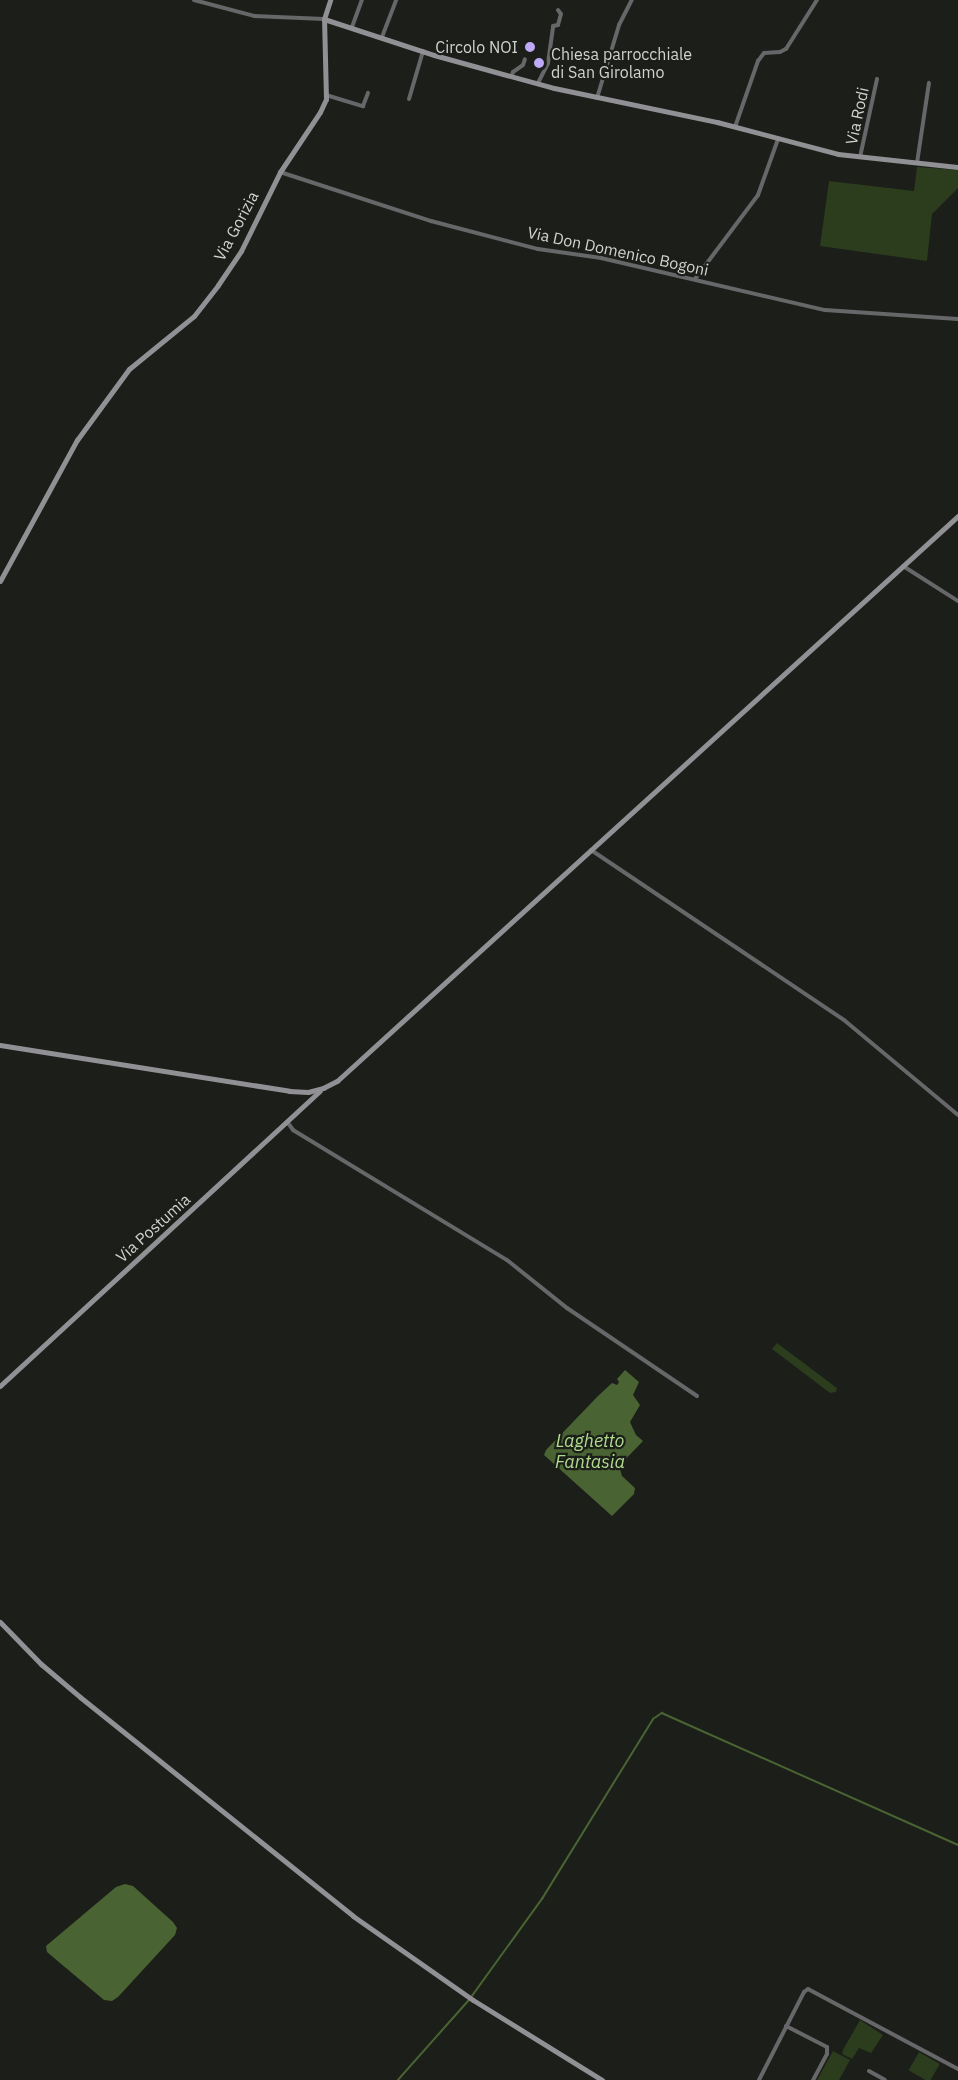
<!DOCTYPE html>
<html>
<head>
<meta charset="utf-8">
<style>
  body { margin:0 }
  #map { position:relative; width:958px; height:2080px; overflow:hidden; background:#1b1e19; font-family:"IBM Plex Sans",sans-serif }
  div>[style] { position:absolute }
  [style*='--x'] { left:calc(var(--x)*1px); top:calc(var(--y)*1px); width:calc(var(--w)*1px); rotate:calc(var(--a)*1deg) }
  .green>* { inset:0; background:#2c3d1d; transform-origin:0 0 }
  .water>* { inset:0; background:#496432 }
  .stream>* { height:1.5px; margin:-0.75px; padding:0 0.75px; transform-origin:0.75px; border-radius:0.75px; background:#496432 }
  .street>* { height:4px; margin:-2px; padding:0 2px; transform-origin:2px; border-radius:2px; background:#676669 }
  .secondary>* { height:5px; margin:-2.5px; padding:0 2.5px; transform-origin:2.5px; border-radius:2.5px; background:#919095 }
  .dots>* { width:16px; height:16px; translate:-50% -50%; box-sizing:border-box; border:3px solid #1b1e19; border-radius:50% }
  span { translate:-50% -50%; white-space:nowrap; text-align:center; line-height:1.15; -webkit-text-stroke:4.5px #1b1e19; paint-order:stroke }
  .poi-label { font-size:16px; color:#d0d2ce }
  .right { translate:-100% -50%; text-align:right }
  .left { translate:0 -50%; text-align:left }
  .street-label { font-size:16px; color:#d0d2ce }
  .water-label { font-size:18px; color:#b1db8f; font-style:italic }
</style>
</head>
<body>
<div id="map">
  <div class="green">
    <div style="clip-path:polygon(917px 167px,958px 170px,958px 188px,932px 214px,927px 261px,820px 246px,829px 181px,914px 191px)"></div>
    <div style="clip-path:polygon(777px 1343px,837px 1388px,836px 1392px,830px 1393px,772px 1349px)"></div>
    <div style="clip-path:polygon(860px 2020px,883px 2035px,871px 2053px,859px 2048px,852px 2059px,842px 2054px,843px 2050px)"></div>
    <div style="clip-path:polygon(833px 2051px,850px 2060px,839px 2080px,817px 2080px)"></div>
    <div style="left:919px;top:2052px;width:24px;height:21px;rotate:30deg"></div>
  </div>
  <div class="water">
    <div style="clip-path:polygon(625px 1370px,639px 1382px,633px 1395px,640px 1405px,630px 1422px,636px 1435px,643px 1441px,619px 1466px,622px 1476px,635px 1488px,634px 1494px,612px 1516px,544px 1455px,546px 1450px,598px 1396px,612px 1383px,617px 1385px,619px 1382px,617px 1379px)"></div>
    <div style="clip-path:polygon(125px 1884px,133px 1886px,173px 1922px,177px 1928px,175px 1935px,118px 1997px,112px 2001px,104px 2000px,47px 1952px,46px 1946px,116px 1887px)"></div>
  </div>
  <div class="stream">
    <div style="--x:472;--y:1996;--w:120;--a:-54.2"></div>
    <div style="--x:542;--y:1899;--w:211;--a:-58.3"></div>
    <div style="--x:653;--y:1719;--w:11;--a:-34"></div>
    <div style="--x:662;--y:1713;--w:324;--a:24"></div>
    <div style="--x:398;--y:2080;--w:107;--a:-48.4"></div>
  </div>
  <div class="street">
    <div style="--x:194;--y:0;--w:62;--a:14.9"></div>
    <div style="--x:254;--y:16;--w:70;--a:2.5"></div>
    <div style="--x:352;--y:27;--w:29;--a:-70"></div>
    <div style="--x:382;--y:37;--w:40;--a:-69"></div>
    <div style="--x:511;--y:77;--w:5;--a:-68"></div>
    <div style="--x:513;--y:72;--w:12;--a:-35"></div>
    <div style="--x:523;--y:65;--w:6;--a:-72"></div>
    <div style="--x:538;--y:83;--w:22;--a:-63"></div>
    <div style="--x:548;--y:63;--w:37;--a:-82"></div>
    <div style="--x:553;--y:26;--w:5;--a:-11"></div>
    <div style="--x:558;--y:25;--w:11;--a:-75"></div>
    <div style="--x:561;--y:14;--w:5;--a:-127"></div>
    <div style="--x:326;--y:95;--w:39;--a:17"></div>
    <div style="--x:363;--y:106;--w:14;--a:-69"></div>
    <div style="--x:597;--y:98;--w:76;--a:-73.2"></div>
    <div style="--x:619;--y:25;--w:28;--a:-63"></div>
    <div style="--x:409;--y:99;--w:50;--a:-73.7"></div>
    <div style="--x:735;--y:127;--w:70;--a:-70.8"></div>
    <div style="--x:758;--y:61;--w:10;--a:-53"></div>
    <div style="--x:764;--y:53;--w:16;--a:-4"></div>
    <div style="--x:780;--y:52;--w:7;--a:-27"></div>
    <div style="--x:786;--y:49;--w:58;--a:-57.7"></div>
    <div style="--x:860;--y:157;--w:80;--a:-77.7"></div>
    <div style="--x:917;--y:163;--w:81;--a:-81.5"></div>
    <div style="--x:280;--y:172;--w:159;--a:18"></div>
    <div style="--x:431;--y:221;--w:111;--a:14.7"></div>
    <div style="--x:538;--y:249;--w:64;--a:8.1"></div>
    <div style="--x:601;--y:258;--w:230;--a:13.1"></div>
    <div style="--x:825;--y:310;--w:133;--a:3.9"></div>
    <div style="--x:695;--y:279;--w:105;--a:-53.1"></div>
    <div style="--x:758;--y:195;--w:59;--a:-70.3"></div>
    <div style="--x:903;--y:566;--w:65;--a:32.5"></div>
    <div style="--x:591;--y:850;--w:305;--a:33.9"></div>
    <div style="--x:844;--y:1020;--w:148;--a:39.8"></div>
    <div style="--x:288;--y:1123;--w:9;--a:54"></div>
    <div style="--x:293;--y:1130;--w:250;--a:31.3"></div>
    <div style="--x:507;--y:1260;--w:77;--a:38.7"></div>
    <div style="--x:567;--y:1308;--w:157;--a:34.1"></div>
    <div style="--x:786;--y:2026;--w:46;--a:27.1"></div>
    <div style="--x:827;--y:2047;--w:7;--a:90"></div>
    <div style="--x:827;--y:2054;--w:30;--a:118"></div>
    <div style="--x:869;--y:2071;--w:18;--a:29"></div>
    <div style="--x:759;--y:2080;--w:99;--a:-62.9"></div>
    <div style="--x:804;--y:1992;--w:5;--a:-37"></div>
    <div style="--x:808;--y:1989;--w:170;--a:28.1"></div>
  </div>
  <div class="secondary">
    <div style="--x:324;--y:19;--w:116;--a:18.1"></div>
    <div style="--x:434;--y:55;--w:124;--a:15.4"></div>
    <div style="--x:554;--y:88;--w:167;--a:11.8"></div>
    <div style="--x:717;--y:122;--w:125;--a:14.8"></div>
    <div style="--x:838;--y:154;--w:121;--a:6.2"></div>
    <div style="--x:0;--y:581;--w:161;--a:-61.4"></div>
    <div style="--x:77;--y:440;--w:88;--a:-53.8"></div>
    <div style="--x:129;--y:369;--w:84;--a:-39.2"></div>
    <div style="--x:194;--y:316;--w:39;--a:-52"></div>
    <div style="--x:218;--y:285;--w:41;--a:-55.9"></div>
    <div style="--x:241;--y:251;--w:88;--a:-63.7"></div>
    <div style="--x:280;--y:172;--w:72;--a:-56.3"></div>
    <div style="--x:320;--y:112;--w:14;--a:-65"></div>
    <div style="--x:326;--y:99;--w:80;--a:-91.4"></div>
    <div style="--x:324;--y:19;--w:20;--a:-72"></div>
    <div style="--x:0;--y:1045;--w:293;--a:9"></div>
    <div style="--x:289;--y:1091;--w:19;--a:3"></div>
    <div style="--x:308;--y:1092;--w:16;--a:-15"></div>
    <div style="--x:323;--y:1088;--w:16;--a:-27"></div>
    <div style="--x:337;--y:1081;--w:840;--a:-42.3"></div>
    <div style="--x:0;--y:1386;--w:435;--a:-42.7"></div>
    <div style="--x:0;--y:1622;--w:59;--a:45.7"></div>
    <div style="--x:41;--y:1664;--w:51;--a:40.2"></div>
    <div style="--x:80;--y:1697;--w:350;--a:38.7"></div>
    <div style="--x:353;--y:1916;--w:146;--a:35"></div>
    <div style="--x:473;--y:2000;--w:152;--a:31.8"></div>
  </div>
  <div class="dots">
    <div style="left:530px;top:47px;background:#bda9f5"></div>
    <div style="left:539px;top:63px;background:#bda9f5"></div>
  </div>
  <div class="poi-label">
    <span class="right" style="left:518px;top:47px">Circolo NOI</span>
    <span class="left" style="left:551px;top:63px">Chiesa parrocchiale<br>di San Girolamo</span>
  </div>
  <div class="street-label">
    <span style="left:857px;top:116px;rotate:-78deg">Via Rodi</span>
    <span style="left:236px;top:226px;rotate:-62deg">Via Gorizia</span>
    <span style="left:618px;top:251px;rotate:12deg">Via Don Domenico Bogoni</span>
    <span style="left:153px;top:1228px;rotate:-42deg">Via Postumia</span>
  </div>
  <div class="water-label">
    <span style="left:590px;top:1452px">Laghetto<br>Fantasia</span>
  </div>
</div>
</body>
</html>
